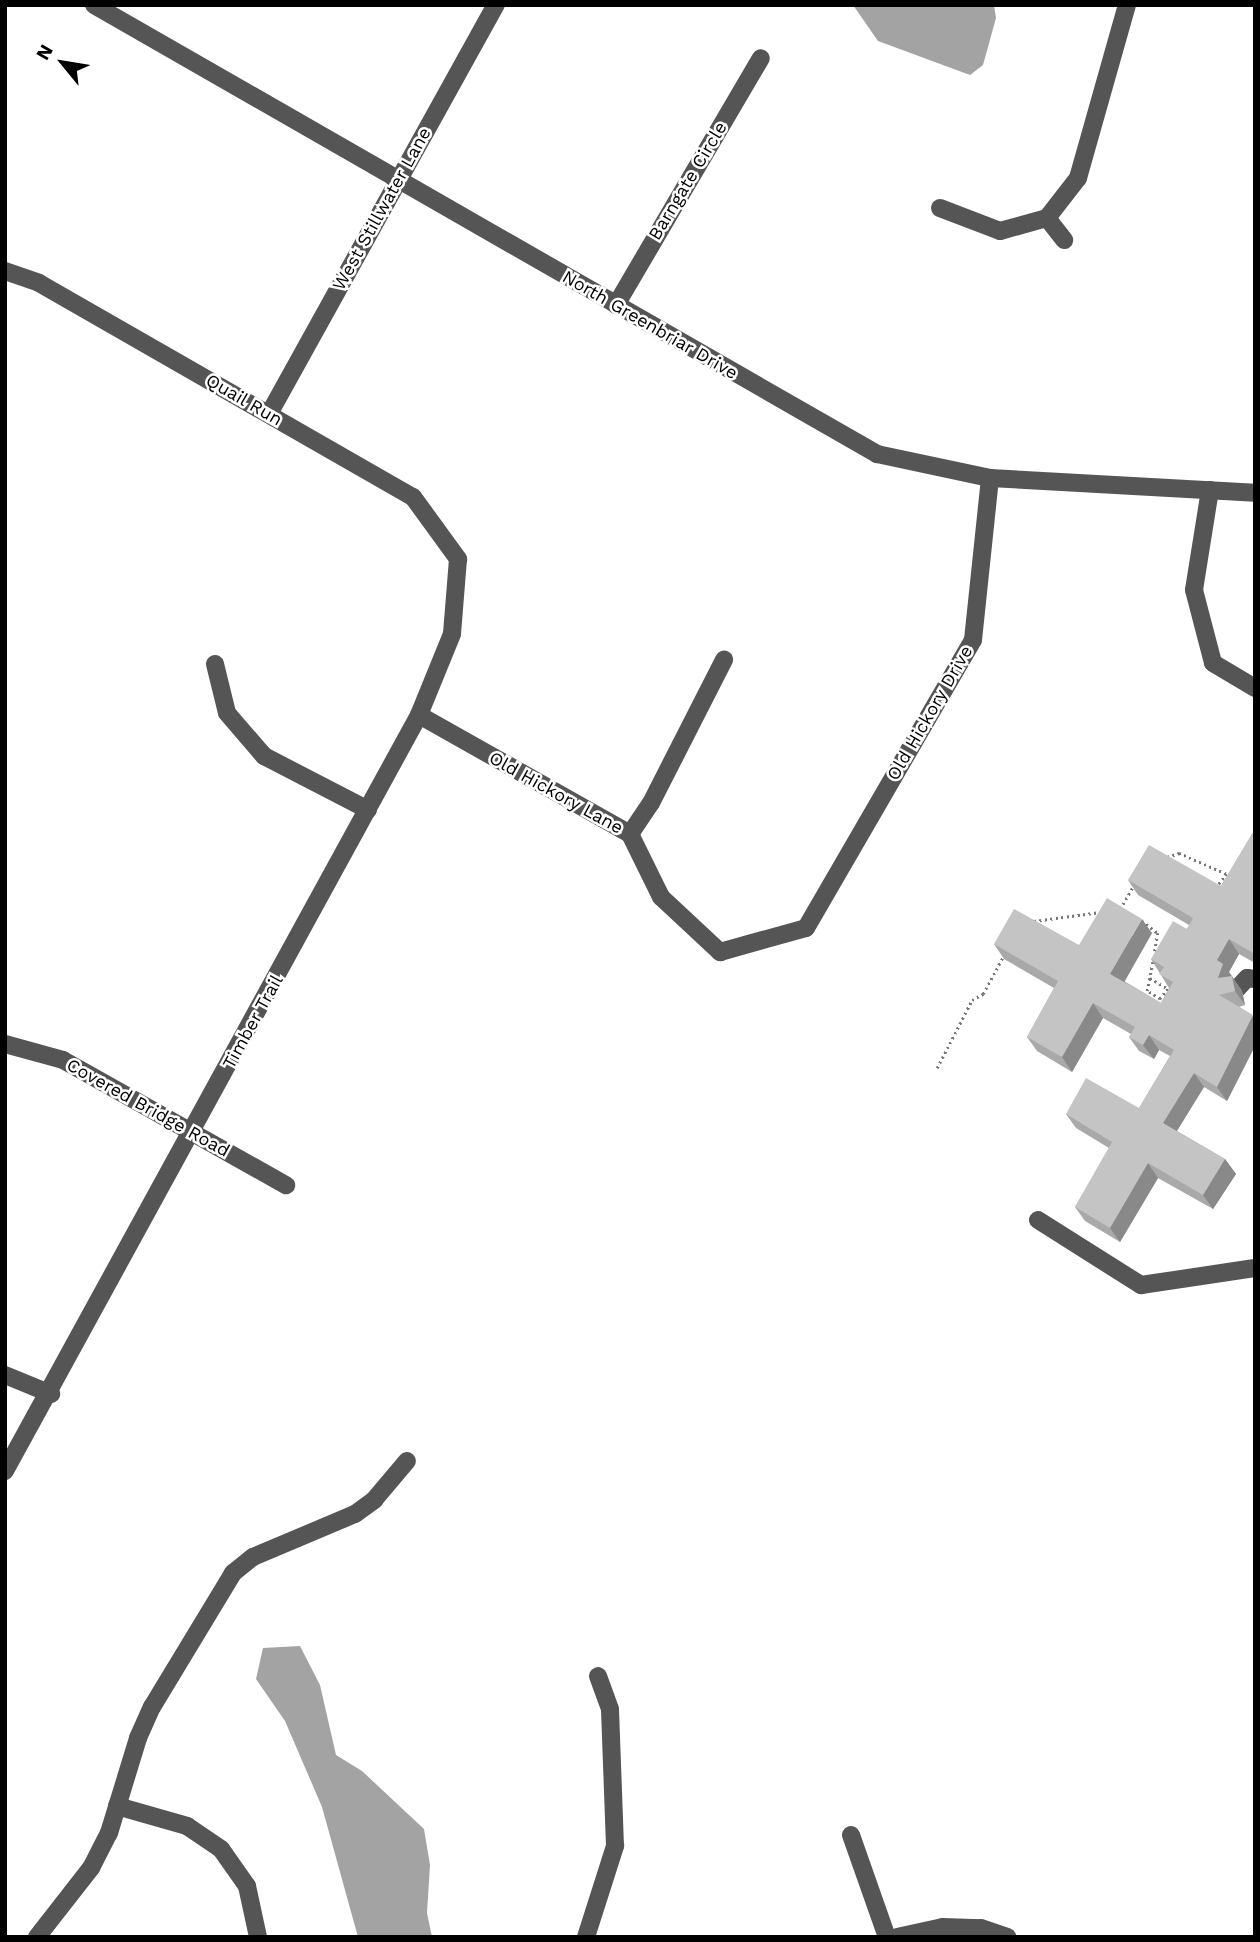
<!DOCTYPE html>
<html>
<head>
<meta charset="utf-8">
<style>
  body { margin:0 }
  #map { position:relative; width:1260px; height:1942px; overflow:hidden; background:#fff; font-family:"Work Sans",sans-serif }
  div>[style] { position:absolute }
  [style*='--x'] { left:calc(var(--x)*1px); top:calc(var(--y)*1px); width:calc(var(--w)*1px); rotate:calc(var(--a)*1deg) }
  .water>* { inset:0; background:#a3a3a3 }
  .path>* { height:2.5px; margin-top:-1.25px; transform-origin:0; background:repeating-linear-gradient(90deg,#777 0 2px,transparent 0 5.5px) }
  .minor>* { height:18px; margin:-9px; padding:0 9px; transform-origin:9px; border-radius:9px; background:#555 }
  .wall>* { inset:0; background:#a9a9a9 }
  .shaded-wall>* { inset:0; background:#898989 }
  .building>* { inset:0; background:#c4c4c4 }
  span { translate:-50% -50%; white-space:nowrap; text-align:center; line-height:1.15; -webkit-text-stroke:5px #fff; paint-order:stroke }
  .street-label { font-size:18px; color:#000 }
  .frame { position:absolute; inset:0; border:7px solid #000; pointer-events:none }
  .north { position:absolute; left:28px; top:28px; width:70px; height:70px; -webkit-text-stroke:5px #fff; paint-order:stroke; rotate:300deg; font-size:19px; font-weight:700; line-height:28px; text-align:center; color:#000 }
  .north::after { content:''; display:block; margin:auto; width:24px; height:32px; background:#000; clip-path:polygon(50% 0,100% 100%,50% 72%,0 100%) }
</style>
</head>
<body>
<div id="map">
  <div class="water">
    <div style="clip-path:polygon(853px 5px,994px 5px,996px 18px,983px 65px,970px 75px,878px 41px)"></div>
    <div style="clip-path:polygon(300px 1646px,320px 1685px,336px 1755px,362px 1771px,424px 1829px,430px 1865px,427px 1913px,432px 1937px,358px 1937px,322px 1807px,285px 1721px,256px 1679px,263px 1648px)"></div>
  </div>
  <div class="path">
    <div style="--x:1167;--y:857;--w:13;--a:-18"></div>
    <div style="--x:1179;--y:853;--w:52;--a:23.6"></div>
    <div style="--x:1227;--y:874;--w:14;--a:129"></div>
    <div style="--x:1120;--y:909;--w:28;--a:-60"></div>
    <div style="--x:1034;--y:921;--w:67;--a:-7.8"></div>
    <div style="--x:1142;--y:921;--w:20;--a:37"></div>
    <div style="--x:1158;--y:933;--w:22;--a:100"></div>
    <div style="--x:1150;--y:978;--w:21;--a:31"></div>
    <div style="--x:1168;--y:989;--w:13;--a:129"></div>
    <div style="--x:1160;--y:999;--w:15;--a:-148"></div>
    <div style="--x:1147;--y:991;--w:31;--a:-79"></div>
    <div style="--x:937;--y:1068;--w:76;--a:-62.8"></div>
    <div style="--x:972;--y:1000;--w:13;--a:-29"></div>
    <div style="--x:983;--y:994;--w:44;--a:-61.7"></div>
  </div>
  <div class="minor">
    <div style="--x:94;--y:5;--w:903;--a:29.83"></div>
    <div style="--x:877;--y:454;--w:116;--a:12"></div>
    <div style="--x:990;--y:478;--w:265;--a:3.2"></div>
    <div style="--x:940;--y:208;--w:64;--a:21"></div>
    <div style="--x:1000;--y:231;--w:49;--a:-15.5"></div>
    <div style="--x:1047;--y:218;--w:28;--a:52"></div>
    <div style="--x:1047;--y:218;--w:51;--a:-52.2"></div>
    <div style="--x:1078;--y:178;--w:180;--a:-74.2"></div>
    <div style="--x:5;--y:271;--w:36;--a:19"></div>
    <div style="--x:39;--y:283;--w:431;--a:29.8"></div>
    <div style="--x:413;--y:497;--w:77;--a:54"></div>
    <div style="--x:458;--y:559;--w:75;--a:94.6"></div>
    <div style="--x:452;--y:634;--w:87;--a:112.2"></div>
    <div style="--x:419;--y:715;--w:862;--a:118.71"></div>
    <div style="--x:616;--y:305;--w:286;--a:-59.6"></div>
    <div style="--x:269;--y:414;--w:468;--a:-61"></div>
    <div style="--x:1210;--y:490;--w:101;--a:99.1"></div>
    <div style="--x:1194;--y:590;--w:75;--a:75.4"></div>
    <div style="--x:1213;--y:663;--w:49;--a:30.8"></div>
    <div style="--x:215;--y:664;--w:50;--a:76.2"></div>
    <div style="--x:227;--y:713;--w:57;--a:49.3"></div>
    <div style="--x:264;--y:756;--w:117;--a:27.4"></div>
    <div style="--x:419;--y:715;--w:242;--a:29.4"></div>
    <div style="--x:630;--y:834;--w:70;--a:63.8"></div>
    <div style="--x:661;--y:897;--w:81;--a:43"></div>
    <div style="--x:720;--y:952;--w:89;--a:-15.6"></div>
    <div style="--x:806;--y:928;--w:333;--a:-59.9"></div>
    <div style="--x:973;--y:640;--w:163;--a:-84"></div>
    <div style="--x:630;--y:834;--w:37;--a:-56"></div>
    <div style="--x:651;--y:803;--w:161;--a:-63"></div>
    <div style="--x:1234;--y:992;--w:19;--a:-47"></div>
    <div style="--x:1247;--y:978;--w:8;--a:7"></div>
    <div style="--x:5;--y:1044;--w:60;--a:15.4"></div>
    <div style="--x:63;--y:1060;--w:256;--a:29.3"></div>
    <div style="--x:1038;--y:1220;--w:122;--a:32.3"></div>
    <div style="--x:1141;--y:1285;--w:115;--a:-8.5"></div>
    <div style="--x:5;--y:1375;--w:50;--a:22.4"></div>
    <div style="--x:117;--y:1806;--w:73;--a:15.9"></div>
    <div style="--x:187;--y:1826;--w:41;--a:34.1"></div>
    <div style="--x:221;--y:1849;--w:45;--a:54.9"></div>
    <div style="--x:247;--y:1886;--w:52;--a:77.8"></div>
    <div style="--x:851;--y:1835;--w:108;--a:70.6"></div>
    <div style="--x:37;--y:1937;--w:88;--a:-52"></div>
    <div style="--x:91;--y:1868;--w:39;--a:-63"></div>
    <div style="--x:109;--y:1833;--w:99;--a:-73"></div>
    <div style="--x:138;--y:1738;--w:34;--a:-66"></div>
    <div style="--x:152;--y:1707;--w:157;--a:-58.8"></div>
    <div style="--x:233;--y:1573;--w:26;--a:-39"></div>
    <div style="--x:253;--y:1557;--w:111;--a:-22.9"></div>
    <div style="--x:355;--y:1514;--w:24;--a:-36"></div>
    <div style="--x:374;--y:1500;--w:51;--a:-49.8"></div>
    <div style="--x:586;--y:1937;--w:96;--a:-72.3"></div>
    <div style="--x:615;--y:1846;--w:137;--a:-92.1"></div>
    <div style="--x:610;--y:1709;--w:35;--a:-110"></div>
    <div style="--x:897;--y:1937;--w:47;--a:-12.3"></div>
    <div style="--x:943;--y:1927;--w:38;--a:2"></div>
    <div style="--x:981;--y:1928;--w:28;--a:19"></div>
  </div>
  <div class="wall">
    <div style="clip-path:polygon(1255px 829px,1255px 963px,1239px 954px,1229px 972px,1242px 991px,1245px 1005px,1239px 1007px,1255px 1017px,1255px 1046px,1227px 1101px,1204px 1087px,1177px 1131px,1225px 1159px,1236px 1174px,1213px 1209px,1158px 1178px,1120px 1242px,1085px 1221px,1075px 1207px,1109px 1148px,1076px 1128px,1066px 1114px,1139px 1108px,1170px 1056px,1159px 1050px,1154px 1059px,1139px 1051px,1129px 1037px,1131px 1034px,1103px 1018px,1072px 1072px,1037px 1051px,1027px 1037px,1054px 988px,1004px 959px,994px 944px,1079px 945px,1152px 933px,1124px 981px,1161px 1003px,1169px 988px,1151px 959px,1187px 929px,1189px 925px,1138px 895px,1128px 880px,1221px 886px)"></div>
  </div>
  <div class="shaded-wall">
    <div style="clip-path:polygon(1142px 919px,1152px 933px,1121px 988px,1110px 974px)"></div>
    <div style="clip-path:polygon(1229px 939px,1239px 954px,1229px 972px,1242px 991px,1245px 1005px,1235px 991px,1218px 978px,1217px 960px)"></div>
    <div style="clip-path:polygon(1093px 1003px,1103px 1018px,1072px 1072px,1062px 1057px)"></div>
    <div style="clip-path:polygon(1253px 1015px,1255px 1017px,1255px 1046px,1227px 1101px,1217px 1087px)"></div>
    <div style="clip-path:polygon(1149px 1035px,1159px 1050px,1154px 1059px,1143px 1045px)"></div>
    <div style="clip-path:polygon(1194px 1073px,1204px 1087px,1173px 1137px,1163px 1123px)"></div>
    <div style="clip-path:polygon(1225px 1159px,1236px 1174px,1213px 1209px,1203px 1195px)"></div>
    <div style="clip-path:polygon(1148px 1163px,1158px 1178px,1120px 1242px,1110px 1228px)"></div>
  </div>
  <div class="building">
    <div style="clip-path:polygon(1255px 829px,1255px 954px,1229px 939px,1217px 960px,1223px 964px,1218px 978px,1232px 976px,1235px 991px,1219px 995px,1253px 1015px,1217px 1087px,1194px 1073px,1163px 1123px,1225px 1159px,1203px 1195px,1148px 1163px,1110px 1228px,1075px 1207px,1112px 1142px,1066px 1114px,1086px 1078px,1139px 1108px,1174px 1050px,1149px 1035px,1143px 1045px,1129px 1037px,1135px 1027px,1093px 1003px,1062px 1057px,1027px 1037px,1058px 981px,994px 944px,1014px 909px,1079px 945px,1107px 898px,1142px 919px,1110px 974px,1161px 1003px,1173px 982px,1159px 974px,1164px 967px,1151px 959px,1173px 921px,1187px 929px,1193px 918px,1128px 880px,1149px 845px,1221px 886px)"></div>
  </div>
  <div class="street-label">
    <span style="left:688px;top:181px;rotate:-59deg">Barngate Circle</span>
    <span style="left:382px;top:209px;rotate:-61deg">West Stillwater Lane</span>
    <span style="left:650px;top:325px;rotate:30deg">North Greenbriar Drive</span>
    <span style="left:244px;top:400px;rotate:30deg">Quail Run</span>
    <span style="left:930px;top:713px;rotate:-60deg">Old Hickory Drive</span>
    <span style="left:556px;top:793px;rotate:29deg">Old Hickory Lane</span>
    <span style="left:253px;top:1022px;rotate:-61deg">Timber Trail</span>
    <span style="left:148px;top:1108px;rotate:29deg">Covered Bridge Road</span>
  </div>
  <div class="frame"></div>
  <div class="north">N</div>
</div>
</body>
</html>
